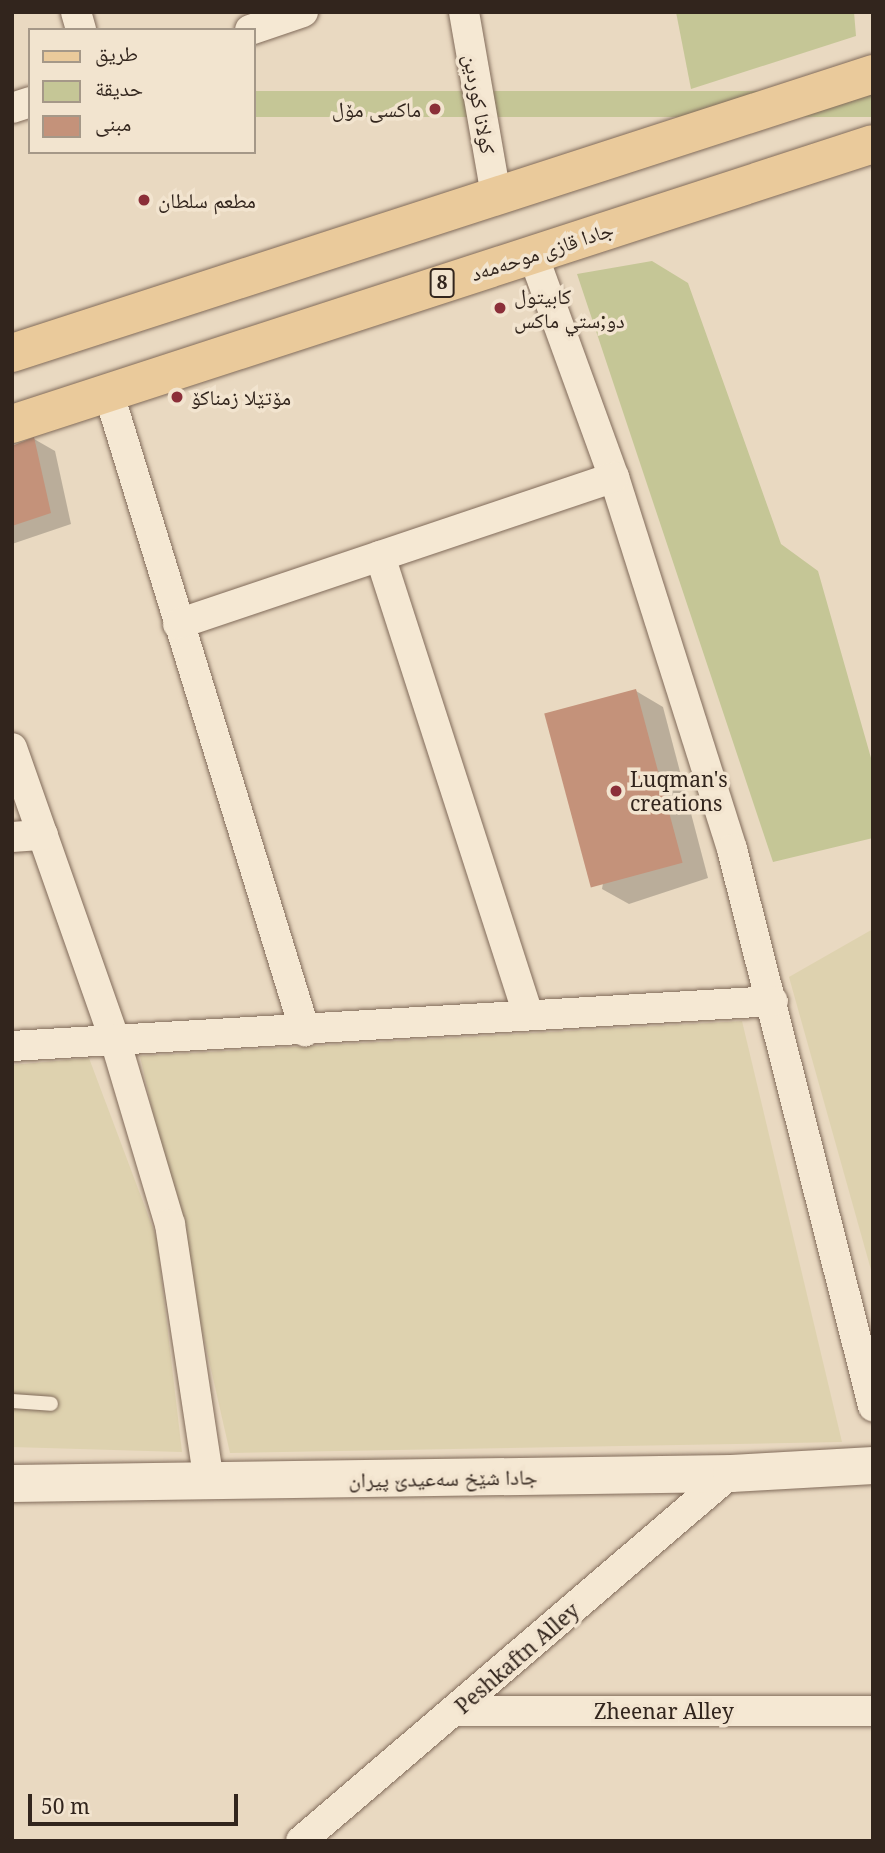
<!DOCTYPE html>
<html>
<head>
<meta charset="utf-8">
<style>
  body { margin:0 }
  #map { position:relative; width:885px; height:1853px; overflow:hidden; background:#e9d9c1; font-family:"Noto Serif","Noto Naskh Arabic",serif }
  div>[style] { position:absolute }
  [style*='--x'] { left:calc(var(--x)*1px); top:calc(var(--y)*1px); width:calc(var(--w)*1px); rotate:calc(var(--a)*1deg) }
  .farmland>* { inset:0; background:#ded2af }
  .green>* { inset:0; background:#c5c696; transform-origin:0 0 }
  .shadow>* { inset:0; background:#0003 }
  .building>* { inset:0; background:#c4927a; transform-origin:0 0 }
  .roads { filter:drop-shadow(0 0 2px #816b5a) drop-shadow(0 0 2px #816b5a) }
  .service>* { height:14px; margin:-7px; padding:0 7px; transform-origin:7px; border-radius:7px; background:#f5e8d3 }
  .minor>* { height:30px; margin:-15px; padding:0 15px; transform-origin:15px; border-radius:15px; background:#f5e8d3 }
  .tertiary>* { height:37px; margin:-18.5px; padding:0 18.5px; transform-origin:18.5px; border-radius:18.5px; background:#f5e8d3 }
  .primary>* { height:38px; margin:-19px; padding:0 19px; transform-origin:19px; border-radius:19px; background:#eaca9b }
  .dots>* { width:19px; height:19px; translate:-50% -50%; box-sizing:border-box; border:4px solid #f2e4cf; border-radius:50% }
  span { translate:-50% -50%; white-space:nowrap; text-align:center; line-height:1.15; -webkit-text-stroke:7px #f2e4cf; paint-order:stroke }
  .shield-label span { padding:2px 5px; background:#f2e4cf; border:2px solid; border-radius:5px; -webkit-text-stroke-width:0 }
  .shield-label { font-size:19px; color:#32251d; font-weight:700 }
  .street-label { font-size:21px; color:#32251d }
  .poi-label { font-size:21px; color:#32251d }
  .right { translate:-100% -50%; text-align:right }
  .left { translate:0 -50%; text-align:left }
  .frame { position:absolute; inset:0; border:14px solid #32251d; pointer-events:none }
  .legend { position:absolute; left:28px; top:28px; width:228px; height:126px; box-sizing:border-box; background:#f2e4cf; border:2px solid #a59888; margin:0; padding:9px 12px; list-style:none; font-size:21px; color:#32251d }
  .legend li { display:flex; align-items:center; gap:14px; height:35px }
  .legend b { width:35px; border:2px solid #a59888 }
  .scale { position:absolute; left:28px; top:1794px; width:210px; height:32px; box-sizing:border-box; border:4px solid #32251d; border-top:0; padding-left:9px; font-size:21px; line-height:24px; white-space:nowrap; color:#32251d; -webkit-text-stroke:5px #f2e4cf; paint-order:stroke }
</style>
</head>
<body>
<div id="map">
  <div class="farmland">
    <div style="clip-path:polygon(873px 929px,873px 1277px,789px 977px)"></div>
    <div style="clip-path:polygon(742px 1021px,842px 1442px,230px 1453px,140px 1056px)"></div>
    <div style="clip-path:polygon(89px 1058px,157px 1239px,182px 1452px,12px 1447px,12px 1065px)"></div>
  </div>
  <div class="green">
    <div style="clip-path:polygon(676px 12px,854px 12px,856px 36px,691px 89px)"></div>
    <div style="left:873px;top:91px;width:26px;height:904px;rotate:90deg"></div>
    <div style="clip-path:polygon(652px 261px,688px 283px,781px 544px,818px 571px,873px 765px,873px 838px,773px 862px,577px 274px)"></div>
  </div>
  <div class="shadow">
    <div style="clip-path:polygon(34px 439px,55px 451px,71px 524px,12px 544px,12px 448px)"></div>
    <div style="clip-path:polygon(636px 691px,663px 707px,708px 878px,629px 904px,602px 889px)"></div>
  </div>
  <div class="building">
    <div style="clip-path:polygon(34px 437px,51px 513px,12px 526px,12px 446px)"></div>
    <div style="left:636px;top:689px;width:180px;height:95px;rotate:75deg"></div>
  </div>
  <div class="roads">
    <div class="service">
      <div style="--x:12;--y:1401;--w:39;--a:4"></div>
    </div>
    <div class="minor">
      <div style="--x:76;--y:12;--w:19;--a:74"></div>
      <div style="--x:464;--y:12;--w:187;--a:80.1"></div>
      <div style="--x:250;--y:30;--w:56;--a:-18.8"></div>
      <div style="--x:12;--y:108;--w:19;--a:-18"></div>
      <div style="--x:533;--y:255;--w:236;--a:70"></div>
      <div style="--x:614;--y:477;--w:390;--a:72.4"></div>
      <div style="--x:732;--y:849;--w:575;--a:75.79"></div>
      <div style="--x:108;--y:391;--w:670;--a:72.89"></div>
      <div style="--x:380;--y:556;--w:482;--a:72.1"></div>
      <div style="--x:178;--y:624;--w:460;--a:-18.6"></div>
      <div style="--x:12;--y:748;--w:310;--a:70.6"></div>
      <div style="--x:115;--y:1040;--w:192;--a:73.4"></div>
      <div style="--x:170;--y:1224;--w:262;--a:81.4"></div>
      <div style="--x:12;--y:837;--w:31;--a:-4"></div>
      <div style="--x:12;--y:1046;--w:762;--a:-3.38"></div>
      <div style="--x:456;--y:1711;--w:417;--a:0"></div>
      <div style="--x:301;--y:1841;--w:566;--a:-40.56"></div>
    </div>
    <div class="tertiary">
      <div style="--x:12;--y:1483;--w:719;--a:-0.8"></div>
      <div style="--x:731;--y:1473;--w:142;--a:-3.2"></div>
    </div>
    <div class="primary">
      <div style="--x:12;--y:353;--w:905;--a:-17.95"></div>
      <div style="--x:12;--y:424;--w:905;--a:-18.01"></div>
    </div>
  </div>
  <div class="dots">
    <div style="left:435px;top:109px;background:#8b2f39"></div>
    <div style="left:144px;top:200px;background:#8b2f39"></div>
    <div style="left:500px;top:308px;background:#8b2f39"></div>
    <div style="left:177px;top:397px;background:#8b2f39"></div>
    <div style="left:616px;top:791px;background:#8b2f39"></div>
  </div>
  <div class="shield-label">
    <span style="left:442px;top:283px">8</span>
  </div>
  <div class="street-label">
    <span style="left:480px;top:104px;rotate:80deg">کولانا کوردین</span>
    <span style="left:542px;top:251px;rotate:-18deg">جادا قازی موحەمەد</span>
    <span style="left:443px;top:1478px;rotate:-1deg">جادا شێخ سەعیدێ پیران</span>
    <span style="left:517px;top:1658px;rotate:-41deg">Peshkaftn Alley</span>
    <span style="left:664px;top:1711px">Zheenar Alley</span>
  </div>
  <div class="poi-label">
    <span class="right" style="left:421px;top:109px">ماکسی مۆل</span>
    <span class="left" style="left:158px;top:200px">مطعم سلطان</span>
    <span class="left" style="left:514px;top:308px">كابيتول<br>دو;ستي ماكس</span>
    <span class="left" style="left:191px;top:397px">مۆتێلا زمناکۆ</span>
    <span class="left" style="left:630px;top:791px">Luqman's<br>creations</span>
  </div>
  <div class="frame"></div>
  <ul class="legend">
  <li><b style="height:9px;background:#eaca9b"></b>طريق</li>
  <li><b style="height:19px;background:#c5c696"></b>حديقة</li>
  <li><b style="height:19px;background:#c4927a"></b>مبنى</li>
  </ul>
  <div class="scale">50 m</div>
</div>
</body>
</html>
